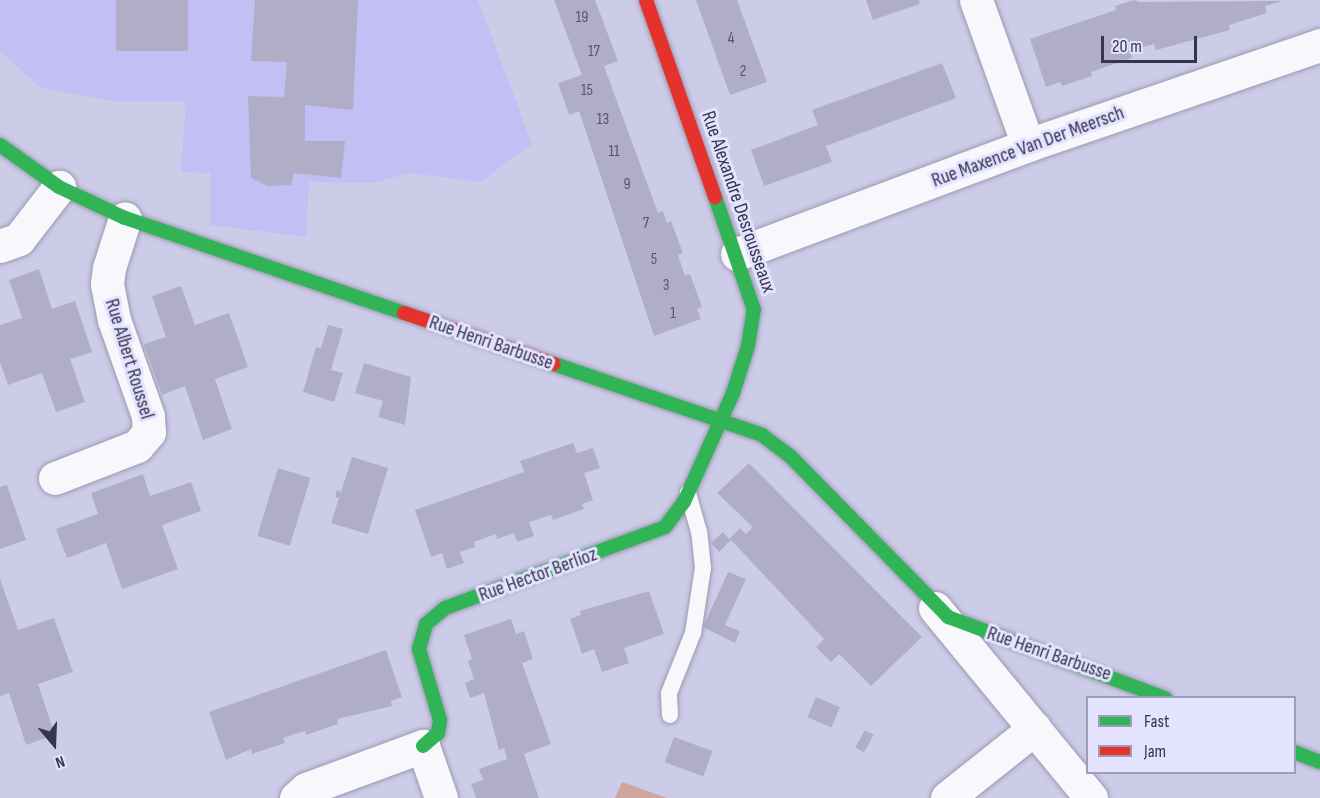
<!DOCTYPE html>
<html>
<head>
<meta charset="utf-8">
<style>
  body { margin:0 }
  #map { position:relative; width:1320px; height:798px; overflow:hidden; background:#cdcce8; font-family:"Sofia Sans Condensed",sans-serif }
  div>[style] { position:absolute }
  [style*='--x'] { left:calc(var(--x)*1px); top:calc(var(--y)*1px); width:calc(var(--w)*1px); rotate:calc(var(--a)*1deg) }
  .built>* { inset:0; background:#c3bff4 }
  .green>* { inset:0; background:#cfa69e }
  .building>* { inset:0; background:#b0aec7; transform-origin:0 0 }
  .roads { filter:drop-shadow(0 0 2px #9c99b2) drop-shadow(0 0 2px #9c99b2) }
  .lane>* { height:16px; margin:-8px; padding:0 8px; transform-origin:8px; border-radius:8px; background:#f8f7fc }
  .street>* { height:33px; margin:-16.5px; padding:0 16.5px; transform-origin:16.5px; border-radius:16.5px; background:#f8f7fc }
  .fast>* { height:14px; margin:-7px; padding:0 7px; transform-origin:7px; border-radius:7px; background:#30b455 }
  .jam>* { height:14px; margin:-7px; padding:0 7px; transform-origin:7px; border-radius:7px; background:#e5322d }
  span { translate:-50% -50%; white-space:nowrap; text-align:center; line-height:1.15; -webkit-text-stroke:6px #e4e3ff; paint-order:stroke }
  .number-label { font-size:16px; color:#54526d }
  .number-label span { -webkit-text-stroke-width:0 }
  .street-label { font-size:20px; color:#36344f }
  .legend { position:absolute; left:1086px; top:696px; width:210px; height:78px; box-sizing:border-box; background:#e4e3ff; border:2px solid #9e9db9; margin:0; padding:8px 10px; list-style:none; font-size:18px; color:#36344f }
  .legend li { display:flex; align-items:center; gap:12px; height:30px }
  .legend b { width:30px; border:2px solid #9e9db9 }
  .north { position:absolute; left:24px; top:714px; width:60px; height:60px; -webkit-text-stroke:4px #e4e3ff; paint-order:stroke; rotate:161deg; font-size:16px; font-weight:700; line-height:24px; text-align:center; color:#36344f }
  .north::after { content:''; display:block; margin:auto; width:21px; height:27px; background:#36344f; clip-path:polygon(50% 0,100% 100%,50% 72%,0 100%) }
  .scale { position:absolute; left:1101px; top:36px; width:96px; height:27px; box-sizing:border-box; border:3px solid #36344f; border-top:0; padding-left:8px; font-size:18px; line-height:21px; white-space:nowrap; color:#36344f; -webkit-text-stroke:4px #e4e3ff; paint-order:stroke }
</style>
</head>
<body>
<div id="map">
  <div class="built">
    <div style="clip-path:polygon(0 0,478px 0,532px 144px,480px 182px,410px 173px,372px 183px,309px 182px,306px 237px,210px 225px,210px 173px,181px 172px,186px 102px,114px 101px,41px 88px,0 51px)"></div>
  </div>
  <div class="green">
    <div style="clip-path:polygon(622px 782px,667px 798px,615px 798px)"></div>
  </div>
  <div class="building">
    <div style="left:116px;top:0;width:72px;height:51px"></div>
    <div style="clip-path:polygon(255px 0,358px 0,353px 110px,305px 105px,305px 141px,345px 141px,341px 178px,294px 173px,291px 185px,268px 186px,251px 178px,248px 96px,284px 97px,287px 62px,251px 61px)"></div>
    <div style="clip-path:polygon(554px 0,595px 0,618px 61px,604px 66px,658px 213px,663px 211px,667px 223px,671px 221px,683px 253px,678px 255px,685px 276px,690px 274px,702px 307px,697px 309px,701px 319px,654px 336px,579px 111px,569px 115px,558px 83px,582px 75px)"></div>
    <div style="clip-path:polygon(696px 0,737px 0,767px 82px,730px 95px)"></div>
    <div style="clip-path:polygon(866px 0,919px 0,920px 4px,873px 20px)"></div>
    <div style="clip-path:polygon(1134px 0,1139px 2px,1283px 1px,1265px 6px,1267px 13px,1229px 25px,1230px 30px,1156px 50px,1154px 44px,1139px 48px,1130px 51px,1132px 58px,1091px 72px,1092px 76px,1062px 86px,1060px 82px,1046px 87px,1030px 39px,1116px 10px,1115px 6px)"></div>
    <div style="clip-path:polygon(942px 63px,956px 98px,826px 146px,832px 162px,764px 186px,751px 150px,818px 125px,812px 110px)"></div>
    <div style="clip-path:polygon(39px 269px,52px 309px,75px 301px,92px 352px,70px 359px,85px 402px,56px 412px,42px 373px,8px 385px,0 362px,0 325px,22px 318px,9px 280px)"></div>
    <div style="clip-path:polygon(181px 286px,195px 325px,229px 313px,248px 367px,215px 379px,232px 429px,203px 440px,185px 386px,162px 395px,144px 344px,166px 337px,152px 296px)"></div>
    <div style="clip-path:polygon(328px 325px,343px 329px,331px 370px,343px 373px,334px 402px,303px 392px,316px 347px,321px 348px)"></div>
    <div style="clip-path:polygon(364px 363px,411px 377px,405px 425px,378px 417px,383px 401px,355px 393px)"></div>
    <div style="clip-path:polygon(573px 443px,577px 453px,593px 448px,600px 468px,584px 473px,593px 500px,582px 504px,584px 509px,553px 520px,551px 515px,529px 522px,534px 536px,517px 542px,514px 533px,497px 539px,496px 534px,474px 542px,475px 547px,460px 552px,464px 563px,447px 569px,442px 553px,431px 557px,415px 510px,524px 472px,520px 461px)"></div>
    <div style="clip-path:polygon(352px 457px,388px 468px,368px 534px,331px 523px,339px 498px,335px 497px,337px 490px,341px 492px)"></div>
    <div style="clip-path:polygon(749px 463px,922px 637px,871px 686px,839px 654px,831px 662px,816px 647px,824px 639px,731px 540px,719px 552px,711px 543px,723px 532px,729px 539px,740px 528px,746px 534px,753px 527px,717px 493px)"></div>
    <div style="left:278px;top:468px;width:34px;height:71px;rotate:17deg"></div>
    <div style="clip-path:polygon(143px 474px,150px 496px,191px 482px,201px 511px,162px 525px,178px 569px,122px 589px,106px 543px,67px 558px,56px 529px,98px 514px,91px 493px)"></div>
    <div style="clip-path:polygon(7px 485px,26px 540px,0 549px,0 487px)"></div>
    <div style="clip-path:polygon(728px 572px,746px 579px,725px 625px,740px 631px,735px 643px,703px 627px)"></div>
    <div style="clip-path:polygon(0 579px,18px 630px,54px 618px,73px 672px,38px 684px,55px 735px,26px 745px,9px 693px,0 696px)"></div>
    <div style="clip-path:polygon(649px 591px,664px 634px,624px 648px,629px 663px,602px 672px,594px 649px,582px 654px,570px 619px,581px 615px,580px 611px)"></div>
    <div style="clip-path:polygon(511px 619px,516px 634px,524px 631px,533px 659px,522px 663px,551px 744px,524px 754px,539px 798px,476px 798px,471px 784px,483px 780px,479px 769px,507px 759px,504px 748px,499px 750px,484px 693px,470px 698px,465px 683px,474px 679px,468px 661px,472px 659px,464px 635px)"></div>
    <div style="clip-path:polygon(386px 650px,402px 697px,391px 701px,392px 706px,337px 719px,338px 724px,306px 735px,305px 731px,295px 734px,283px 738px,285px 743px,252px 754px,251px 749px,226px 760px,209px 712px)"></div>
    <div style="left:816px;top:697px;width:26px;height:22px;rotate:23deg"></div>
    <div style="left:865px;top:730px;width:10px;height:20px;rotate:29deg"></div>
    <div style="left:674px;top:737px;width:41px;height:27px;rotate:20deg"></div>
  </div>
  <div class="roads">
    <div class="lane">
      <div style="--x:670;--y:715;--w:22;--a:-93"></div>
      <div style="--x:669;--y:693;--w:65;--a:-68.2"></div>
      <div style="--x:693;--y:633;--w:66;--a:-81.3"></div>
      <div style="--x:703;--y:568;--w:36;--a:-96"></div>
      <div style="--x:699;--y:532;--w:41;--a:-105.8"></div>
    </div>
    <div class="street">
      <div style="--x:976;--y:0;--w:154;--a:70.3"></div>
      <div style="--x:0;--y:246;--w:20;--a:-20"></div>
      <div style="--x:19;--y:239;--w:66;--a:-52.4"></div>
      <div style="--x:737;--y:254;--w:311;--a:-20.5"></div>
      <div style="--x:1028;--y:145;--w:309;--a:-18.9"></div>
      <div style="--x:55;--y:478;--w:88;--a:-21.3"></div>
      <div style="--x:137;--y:446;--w:18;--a:-49"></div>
      <div style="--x:149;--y:432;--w:16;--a:-94"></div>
      <div style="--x:148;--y:416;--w:102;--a:-109.5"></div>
      <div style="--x:114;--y:320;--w:37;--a:-101"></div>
      <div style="--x:107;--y:284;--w:16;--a:-83"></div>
      <div style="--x:109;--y:268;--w:52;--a:-72.3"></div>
      <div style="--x:935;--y:608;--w:246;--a:50.6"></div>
      <div style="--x:296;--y:798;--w:13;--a:-42"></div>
      <div style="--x:306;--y:789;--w:125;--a:-20.2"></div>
      <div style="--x:423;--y:746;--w:55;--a:70.9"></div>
      <div style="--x:947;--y:798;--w:112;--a:-38.5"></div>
    </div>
    <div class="fast">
      <div style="--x:0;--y:145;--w:72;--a:35.4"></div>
      <div style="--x:59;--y:187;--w:73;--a:25.2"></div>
      <div style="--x:125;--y:218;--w:295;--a:18.8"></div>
      <div style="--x:554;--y:364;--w:220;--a:18.8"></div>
      <div style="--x:762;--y:435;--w:35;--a:37"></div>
      <div style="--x:790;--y:456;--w:226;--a:45.5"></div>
      <div style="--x:948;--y:617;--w:232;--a:20.5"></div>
      <div style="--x:423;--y:746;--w:20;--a:-41"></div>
      <div style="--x:438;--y:733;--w:13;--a:-81"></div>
      <div style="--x:440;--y:720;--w:74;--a:-106.5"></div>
      <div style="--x:419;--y:649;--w:26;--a:-74"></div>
      <div style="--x:426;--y:624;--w:25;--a:-40"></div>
      <div style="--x:445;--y:608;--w:234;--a:-20.2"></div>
      <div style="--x:665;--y:527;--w:31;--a:-53"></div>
      <div style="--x:684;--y:502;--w:120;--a:-65.8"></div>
      <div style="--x:733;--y:393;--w:49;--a:-72.3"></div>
      <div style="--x:748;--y:346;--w:36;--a:-81"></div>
      <div style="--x:754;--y:310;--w:120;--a:-109"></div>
      <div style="--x:1294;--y:752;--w:28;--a:21"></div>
    </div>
    <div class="jam">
      <div style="--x:646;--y:0;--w:209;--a:70.7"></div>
      <div style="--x:404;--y:313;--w:158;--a:18.8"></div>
    </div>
  </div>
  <div class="number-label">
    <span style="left:582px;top:18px">19</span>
    <span style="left:731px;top:39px">4</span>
    <span style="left:594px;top:52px">17</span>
    <span style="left:743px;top:72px">2</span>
    <span style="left:587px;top:91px">15</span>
    <span style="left:603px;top:120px">13</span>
    <span style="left:614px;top:152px">11</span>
    <span style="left:627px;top:185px">9</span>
    <span style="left:646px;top:224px">7</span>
    <span style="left:654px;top:260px">5</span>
    <span style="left:666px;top:286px">3</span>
    <span style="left:673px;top:314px">1</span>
  </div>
  <div class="street-label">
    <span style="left:1028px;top:147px;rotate:-20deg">Rue Maxence Van Der Meersch</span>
    <span style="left:738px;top:202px;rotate:71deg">Rue Alexandre Desrousseaux</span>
    <span style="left:491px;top:343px;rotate:19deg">Rue Henri Barbusse</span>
    <span style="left:129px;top:359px;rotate:73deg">Rue Albert Roussel</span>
    <span style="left:538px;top:575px;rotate:-20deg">Rue Hector Berlioz</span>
    <span style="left:1049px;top:654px;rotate:19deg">Rue Henri Barbusse</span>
  </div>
  <ul class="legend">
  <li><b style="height:8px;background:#30b455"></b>Fast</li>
  <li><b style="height:8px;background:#e5322d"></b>Jam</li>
  </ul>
  <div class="north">N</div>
  <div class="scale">20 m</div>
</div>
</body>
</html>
